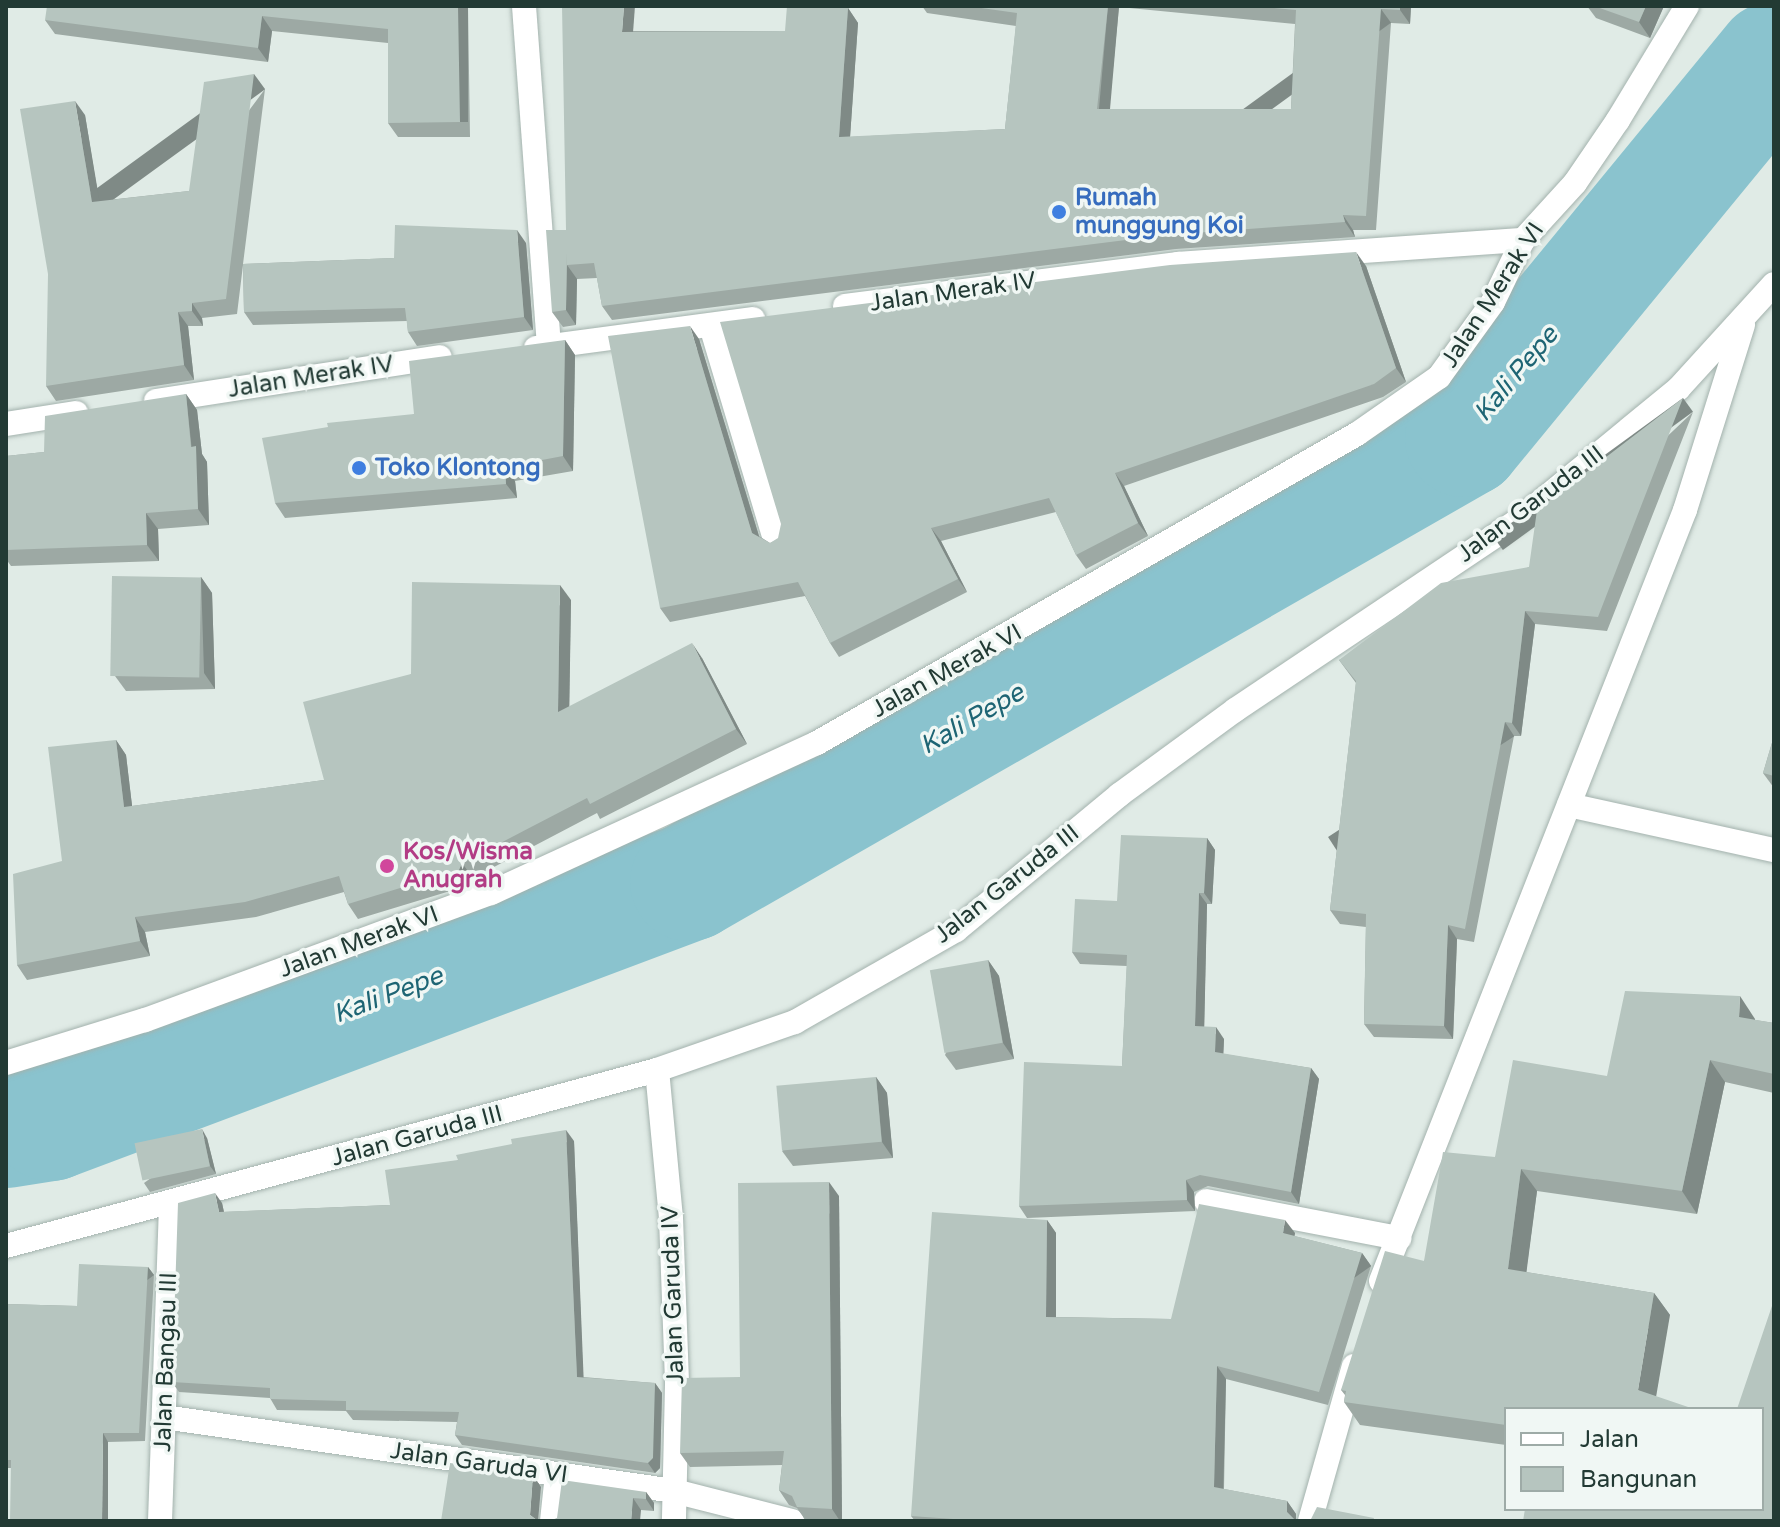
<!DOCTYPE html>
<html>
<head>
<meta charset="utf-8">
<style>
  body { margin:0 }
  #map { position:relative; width:1780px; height:1527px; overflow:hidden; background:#e0ebe6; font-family:"Varela Round",sans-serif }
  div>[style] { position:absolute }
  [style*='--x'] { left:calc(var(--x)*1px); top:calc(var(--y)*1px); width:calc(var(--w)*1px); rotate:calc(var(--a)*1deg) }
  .river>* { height:118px; margin:-59px; padding:0 59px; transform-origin:59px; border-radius:59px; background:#8ac3ce }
  .roads { filter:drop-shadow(0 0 2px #a3b2ad) drop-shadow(0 0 2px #a3b2ad) }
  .street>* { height:24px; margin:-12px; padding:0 12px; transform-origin:12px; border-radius:12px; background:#fff }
  .wall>* { inset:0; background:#9da9a4 }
  .shaded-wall>* { inset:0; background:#7f8a86; transform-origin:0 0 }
  .building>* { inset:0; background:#b6c5bf; transform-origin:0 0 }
  .dots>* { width:22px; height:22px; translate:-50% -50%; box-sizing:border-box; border:4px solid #f0f7f4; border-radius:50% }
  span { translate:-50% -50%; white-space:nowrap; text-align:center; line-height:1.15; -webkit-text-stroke:7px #f0f7f4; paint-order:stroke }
  .shop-label { font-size:24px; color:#366cbe; font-weight:700 }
  .left { translate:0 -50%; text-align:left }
  .street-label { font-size:24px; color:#223a34 }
  .hotel-label { font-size:24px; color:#b23c85; font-weight:700 }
  .water-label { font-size:26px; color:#1e6574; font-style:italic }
  .frame { position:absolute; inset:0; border:8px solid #223a34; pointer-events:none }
  .legend { position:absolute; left:1504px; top:1407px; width:260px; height:104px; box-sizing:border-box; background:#f0f7f4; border:2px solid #9eaba7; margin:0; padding:10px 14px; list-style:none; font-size:24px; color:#223a34 }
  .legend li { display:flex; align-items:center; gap:16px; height:40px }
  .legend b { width:40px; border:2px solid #9eaba7 }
</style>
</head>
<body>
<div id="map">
  <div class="river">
    <div style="--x:6;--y:1129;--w:45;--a:-9"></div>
    <div style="--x:50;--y:1122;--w:683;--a:-20.59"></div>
    <div style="--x:689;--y:882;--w:893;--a:-29.81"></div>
    <div style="--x:1464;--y:438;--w:488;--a:-50.6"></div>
  </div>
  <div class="roads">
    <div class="street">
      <div style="--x:524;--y:6;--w:341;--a:85.8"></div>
      <div style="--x:845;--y:306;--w:336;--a:-7.2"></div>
      <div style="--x:1178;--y:264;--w:346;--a:-4"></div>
      <div style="--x:711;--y:326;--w:226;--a:73.3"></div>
      <div style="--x:536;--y:348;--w:219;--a:-7.6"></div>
      <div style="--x:156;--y:401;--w:287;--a:-8.8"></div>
      <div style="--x:6;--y:424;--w:71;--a:-8.9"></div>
      <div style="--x:1569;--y:805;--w:210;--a:12.4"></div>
      <div style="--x:6;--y:1063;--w:145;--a:-17.2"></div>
      <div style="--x:145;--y:1020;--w:369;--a:-20.2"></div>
      <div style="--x:491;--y:893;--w:359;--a:-24.7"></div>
      <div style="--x:817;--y:743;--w:622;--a:-29.78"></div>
      <div style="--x:1357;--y:434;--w:100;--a:-34.8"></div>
      <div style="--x:1439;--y:377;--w:92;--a:-54.2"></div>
      <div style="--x:1493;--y:302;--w:69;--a:-64.2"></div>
      <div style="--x:1523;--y:240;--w:77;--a:-47.6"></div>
      <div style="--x:1575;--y:183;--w:76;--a:-55.7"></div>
      <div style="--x:1618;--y:120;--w:133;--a:-58.8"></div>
      <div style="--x:657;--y:1070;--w:149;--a:84.6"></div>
      <div style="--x:671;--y:1218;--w:167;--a:87.9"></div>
      <div style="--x:677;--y:1385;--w:136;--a:91.3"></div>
      <div style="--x:1206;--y:1201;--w:197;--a:10.9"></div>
      <div style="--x:6;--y:1246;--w:674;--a:-15.13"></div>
      <div style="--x:657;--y:1070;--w:146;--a:-19.2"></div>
      <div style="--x:795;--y:1022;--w:185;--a:-29.7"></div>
      <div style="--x:956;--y:930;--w:212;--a:-39.6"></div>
      <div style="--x:1119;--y:795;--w:144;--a:-36.2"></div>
      <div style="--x:1235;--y:710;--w:338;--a:-33.8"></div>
      <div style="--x:1516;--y:522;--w:210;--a:-39.4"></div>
      <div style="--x:1678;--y:389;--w:142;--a:-47.6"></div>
      <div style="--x:1381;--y:1281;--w:829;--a:-68.48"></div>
      <div style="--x:1685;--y:510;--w:194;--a:-72.6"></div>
      <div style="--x:164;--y:1417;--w:515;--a:8.26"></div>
      <div style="--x:674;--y:1491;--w:122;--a:14.3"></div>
      <div style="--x:160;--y:1521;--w:318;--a:-88"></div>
      <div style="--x:552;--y:1521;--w:47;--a:-83.9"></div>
      <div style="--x:1310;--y:1521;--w:161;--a:-74.2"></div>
    </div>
  </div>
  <div class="wall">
    <div style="clip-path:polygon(468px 6px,470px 137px,398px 137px,388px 123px,388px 43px,272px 31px,268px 62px,55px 34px,45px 20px)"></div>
    <div style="clip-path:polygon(evenodd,922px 6px,1411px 6px,1410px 24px,1391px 23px,1376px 230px,1353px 230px,1355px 237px,1176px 249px,612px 320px,602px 306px,597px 278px,577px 279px,576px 325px,563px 327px,552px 312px,566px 230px,633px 31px,785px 31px,848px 8px,858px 23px,850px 137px,1005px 129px,1016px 26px,927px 13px,922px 6px,1119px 7px,1295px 24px,1291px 109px,1109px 109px,1119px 7px)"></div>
    <div style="clip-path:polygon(1587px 6px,1664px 6px,1650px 38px,1596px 18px)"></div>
    <div style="clip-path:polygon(265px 89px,243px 264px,394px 258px,526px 243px,533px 330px,417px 346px,408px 332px,407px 321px,253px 325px,244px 312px,243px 265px,237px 314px,202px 318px,203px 326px,188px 326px,194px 380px,56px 401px,46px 386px,85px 115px,99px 201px,189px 191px)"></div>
    <div style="clip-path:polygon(1366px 266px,1406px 382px,1383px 397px,1124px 486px,1148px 536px,1086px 569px,1076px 555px,1056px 512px,941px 541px,967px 592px,839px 657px,830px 643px,805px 596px,670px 622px,660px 608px,699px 339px,759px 536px,770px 543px)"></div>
    <div style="clip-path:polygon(565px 340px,575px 355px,573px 471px,515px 481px,517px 498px,285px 518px,275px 503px,414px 414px)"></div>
    <div style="clip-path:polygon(186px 394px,197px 410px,202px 454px,207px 462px,209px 525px,158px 529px,159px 561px,11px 566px,6px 559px,6px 456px,44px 452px)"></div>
    <div style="clip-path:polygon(1693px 412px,1607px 631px,1535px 624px,1521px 736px,1514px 736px,1474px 942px,1457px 939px,1453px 1039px,1374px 1037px,1364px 1024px,1366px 927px,1340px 924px,1330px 910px,1356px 683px,1339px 660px,1529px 567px)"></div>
    <div style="clip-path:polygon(201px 577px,212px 593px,215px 689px,126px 691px,115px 676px)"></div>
    <div style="clip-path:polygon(571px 600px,569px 707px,702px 658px,747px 744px,600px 819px,597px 813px,473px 878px,470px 885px,358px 919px,348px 904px,344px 892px,256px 917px,145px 932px,150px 956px,27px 980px,17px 965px,116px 740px,126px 755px,132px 806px,324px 780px,411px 674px)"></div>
    <div style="clip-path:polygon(1774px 736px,1774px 788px,1763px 773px)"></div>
    <div style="clip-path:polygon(1207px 838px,1215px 850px,1212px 904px,1207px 904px,1204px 1027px,1224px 1039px,1223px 1054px,1311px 1068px,1319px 1079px,1299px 1204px,1208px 1186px,1194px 1192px,1195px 1211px,1027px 1218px,1019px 1206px,1122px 1066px,1127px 966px,1080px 964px,1072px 952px,1117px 901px)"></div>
    <div style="clip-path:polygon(988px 960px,999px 976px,1014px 1059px,956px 1070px,945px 1055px)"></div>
    <div style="clip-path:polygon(1755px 1019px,1755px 1020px,1774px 1023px,1774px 1093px,1725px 1082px,1697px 1214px,1537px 1191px,1526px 1272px,1654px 1293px,1670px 1315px,1506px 1409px,1506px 1445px,1360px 1425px,1344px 1402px,1345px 1395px,1341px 1390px,1424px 1261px,1495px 1157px,1607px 1076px)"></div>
    <div style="clip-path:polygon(876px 1077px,887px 1093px,893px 1158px,793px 1166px,782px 1151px)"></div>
    <div style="clip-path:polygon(207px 1138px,216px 1174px,150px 1192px,144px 1183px)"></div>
    <div style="clip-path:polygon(574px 1141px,583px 1377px,655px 1383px,662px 1393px,660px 1468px,655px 1473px,462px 1445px,455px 1435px,457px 1422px,353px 1420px,346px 1411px,277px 1410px,270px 1398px,179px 1392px,172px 1382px,222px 1203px,224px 1212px,390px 1205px,458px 1160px)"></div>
    <div style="clip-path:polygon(839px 1196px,842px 1521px,806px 1521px,797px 1508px,789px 1505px,779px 1490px,782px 1465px,690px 1467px,680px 1453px,740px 1377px)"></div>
    <div style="clip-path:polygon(1047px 1220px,1056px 1233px,1056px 1317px,1171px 1319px,1295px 1233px,1294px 1236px,1362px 1253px,1371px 1266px,1328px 1405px,1226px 1379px,1224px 1489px,1287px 1501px,1296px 1514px,1296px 1521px,915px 1521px,911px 1516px)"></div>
    <div style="clip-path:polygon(148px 1267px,154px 1275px,145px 1441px,108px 1442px,11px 1468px,6px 1468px,6px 1304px,77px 1306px)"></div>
    <div style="clip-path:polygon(646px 1492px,654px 1503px,654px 1511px,641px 1510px,549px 1521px)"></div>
  </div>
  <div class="shaded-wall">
    <div style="left:458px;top:6px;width:10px;height:116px"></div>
    <div style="clip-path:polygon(624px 6px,635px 6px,632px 46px,622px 32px)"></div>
    <div style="left:1108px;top:6px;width:11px;height:104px;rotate:5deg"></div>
    <div style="clip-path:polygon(1400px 6px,1411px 6px,1410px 24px,1400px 10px)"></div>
    <div style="clip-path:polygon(1646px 6px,1664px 6px,1650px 38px,1639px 22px)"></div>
    <div style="clip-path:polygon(848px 8px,858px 23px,849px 152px,839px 137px)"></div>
    <div style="left:1381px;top:9px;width:17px;height:208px;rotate:54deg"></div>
    <div style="clip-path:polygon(262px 16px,272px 31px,268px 62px,258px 48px)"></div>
    <div style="left:254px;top:74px;width:19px;height:227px;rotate:54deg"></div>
    <div style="clip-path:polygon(75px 101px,85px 115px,102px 216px,92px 202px)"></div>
    <div style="clip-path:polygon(1343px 215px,1353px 230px,1355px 237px,1345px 222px)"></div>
    <div style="clip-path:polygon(517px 230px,526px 243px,533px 330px,524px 317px)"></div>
    <div style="clip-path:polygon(1356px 252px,1366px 266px,1406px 382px,1396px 368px)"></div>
    <div style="clip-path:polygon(567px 265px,577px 279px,576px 325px,566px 310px)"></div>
    <div style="clip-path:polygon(192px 303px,202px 318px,203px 326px,192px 311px)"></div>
    <div style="clip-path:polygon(178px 312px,188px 326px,194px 380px,184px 365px)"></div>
    <div style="clip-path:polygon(690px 326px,699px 339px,762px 546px,752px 533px)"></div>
    <div style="clip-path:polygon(565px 340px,575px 355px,573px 471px,563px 456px)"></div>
    <div style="clip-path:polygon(186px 394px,197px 410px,202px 454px,207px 462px,209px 525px,198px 509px)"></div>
    <div style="left:1683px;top:398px;width:17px;height:235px;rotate:54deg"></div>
    <div style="clip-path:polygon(505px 467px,515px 481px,517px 498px,506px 484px)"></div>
    <div style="clip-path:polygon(1115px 473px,1124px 486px,1148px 536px,1138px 523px)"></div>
    <div style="clip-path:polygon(146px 513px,158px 529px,159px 561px,147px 545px)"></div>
    <div style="clip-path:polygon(931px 528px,941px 541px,967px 592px,958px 579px)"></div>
    <div style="clip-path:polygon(201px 577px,212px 593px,215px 689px,204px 673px)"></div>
    <div style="clip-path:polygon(560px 585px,571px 600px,569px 727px,558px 712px)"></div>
    <div style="clip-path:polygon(1525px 611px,1535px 624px,1521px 736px,1512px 723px)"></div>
    <div style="clip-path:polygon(692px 643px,702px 658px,747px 744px,736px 729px)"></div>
    <div style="left:1505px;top:722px;width:17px;height:211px;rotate:57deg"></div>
    <div style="clip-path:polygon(116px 740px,126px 755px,134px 822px,124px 807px)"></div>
    <div style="clip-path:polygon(1207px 838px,1215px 850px,1212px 904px,1204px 893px)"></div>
    <div style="clip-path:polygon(462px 863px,473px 878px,470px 885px,459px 870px)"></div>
    <div style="clip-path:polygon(1199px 893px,1207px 904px,1204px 1038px,1195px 1026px)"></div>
    <div style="clip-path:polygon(135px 917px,145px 932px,150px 956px,140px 941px)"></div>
    <div style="clip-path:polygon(1448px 925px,1457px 939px,1453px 1039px,1444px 1026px)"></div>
    <div style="clip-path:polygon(988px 960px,999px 976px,1014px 1059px,1003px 1043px)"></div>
    <div style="clip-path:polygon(1740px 996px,1755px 1019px,1754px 1039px,1739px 1017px)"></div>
    <div style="clip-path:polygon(1216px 1027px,1224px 1039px,1223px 1064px,1215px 1052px)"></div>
    <div style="clip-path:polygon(1710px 1060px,1725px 1082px,1697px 1214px,1682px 1191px)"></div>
    <div style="clip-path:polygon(1311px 1068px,1319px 1079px,1299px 1204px,1291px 1192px)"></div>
    <div style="clip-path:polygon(876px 1077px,887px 1093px,893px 1158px,882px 1142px)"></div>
    <div style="clip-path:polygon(202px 1129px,207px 1138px,216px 1174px,210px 1166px)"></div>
    <div style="clip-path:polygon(566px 1130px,574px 1141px,584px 1387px,577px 1377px)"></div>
    <div style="clip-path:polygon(1521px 1169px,1537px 1191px,1524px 1291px,1508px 1269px)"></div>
    <div style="clip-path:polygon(1186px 1180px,1194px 1192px,1195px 1211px,1187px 1200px)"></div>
    <div style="clip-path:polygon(829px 1182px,839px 1196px,842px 1521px,840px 1521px,832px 1509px)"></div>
    <div style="clip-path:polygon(215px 1193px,222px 1203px,226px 1222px,219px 1212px)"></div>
    <div style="clip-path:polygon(1047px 1220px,1056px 1233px,1056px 1330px,1046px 1317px)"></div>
    <div style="clip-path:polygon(1285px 1220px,1295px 1233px,1293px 1246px,1283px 1233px)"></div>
    <div style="left:1362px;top:1253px;width:16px;height:145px;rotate:55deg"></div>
    <div style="left:148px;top:1267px;width:10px;height:166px;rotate:53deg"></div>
    <div style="clip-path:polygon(1654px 1293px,1670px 1315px,1654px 1409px,1638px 1390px)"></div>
    <div style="clip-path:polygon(1217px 1366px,1226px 1379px,1223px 1500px,1214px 1487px)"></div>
    <div style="clip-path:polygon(655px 1383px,662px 1393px,660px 1468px,655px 1473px,648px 1463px)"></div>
    <div style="clip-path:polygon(103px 1433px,108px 1442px,108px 1521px,102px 1521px)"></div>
    <div style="clip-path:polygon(533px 1475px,541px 1487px,538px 1521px,530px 1515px)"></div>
    <div style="clip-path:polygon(646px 1492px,654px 1503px,654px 1511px,646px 1499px)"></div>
    <div style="clip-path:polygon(633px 1498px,641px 1510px,640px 1521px,631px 1521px)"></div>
    <div style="clip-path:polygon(1287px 1501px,1296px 1514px,1296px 1521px,1287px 1512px)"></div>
  </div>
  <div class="building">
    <div style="clip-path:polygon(47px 6px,458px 6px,460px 122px,388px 123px,388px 29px,262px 16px,258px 48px,45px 20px)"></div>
    <div style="clip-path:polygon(562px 6px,624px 6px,622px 32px,785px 31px,787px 6px,817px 6px,848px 8px,839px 137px,1005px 129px,1017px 13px,967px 6px,1108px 6px,1097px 109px,1291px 109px,1296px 10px,1252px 6px,1400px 6px,1400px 10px,1381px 9px,1366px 216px,1343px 215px,1345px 222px,1166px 235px,602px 306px,594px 263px,567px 265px,567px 253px,566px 310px,552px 312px,546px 230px,566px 230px)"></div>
    <div style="clip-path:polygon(1594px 6px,1646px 6px,1639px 22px)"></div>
    <div style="clip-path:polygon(254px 74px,226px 299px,192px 303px,192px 311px,178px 312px,184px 365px,46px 386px,48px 274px,20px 109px,75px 101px,92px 202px,189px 191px,204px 82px)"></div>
    <div style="clip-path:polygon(395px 225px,517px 230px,524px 317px,408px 332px,405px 308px,244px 312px,243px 264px,394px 258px)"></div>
    <div style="clip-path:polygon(1356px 252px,1396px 368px,1374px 384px,1115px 473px,1138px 523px,1076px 555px,1049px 498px,931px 528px,958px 579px,830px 643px,798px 582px,660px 608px,608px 336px,690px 326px,752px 533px,770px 543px,778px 538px,781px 524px,720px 322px,1170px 265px)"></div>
    <div style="clip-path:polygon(565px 340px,563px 456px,505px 467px,506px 484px,275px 503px,262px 438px,328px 427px,327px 423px,414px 414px,409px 361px)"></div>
    <div style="clip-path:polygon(186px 394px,191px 447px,196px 446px,198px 509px,146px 513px,147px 545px,6px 550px,6px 456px,44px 452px,45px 416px)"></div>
    <div style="clip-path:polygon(1683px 398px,1598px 617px,1525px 611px,1512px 723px,1505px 722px,1465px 929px,1448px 925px,1444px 1026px,1364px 1024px,1366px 914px,1330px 910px,1356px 681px,1339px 660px,1441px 583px,1529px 567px,1537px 510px)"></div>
    <div style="left:112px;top:576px;width:89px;height:100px;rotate:1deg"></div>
    <div style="clip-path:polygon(412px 582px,560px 585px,558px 712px,692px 643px,736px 729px,590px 804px,587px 798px,462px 863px,459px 870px,348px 904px,339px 876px,245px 902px,135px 917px,140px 941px,17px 965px,13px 874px,62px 861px,48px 747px,116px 740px,124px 807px,324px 780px,303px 702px,411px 674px)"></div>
    <div style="clip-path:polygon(1774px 736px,1774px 776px,1763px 773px)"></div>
    <div style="clip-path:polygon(1121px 835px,1207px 838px,1204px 893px,1199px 893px,1195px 1026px,1216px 1027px,1215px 1052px,1311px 1068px,1291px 1192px,1200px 1175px,1186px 1180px,1187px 1200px,1019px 1206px,1024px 1062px,1122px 1066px,1127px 955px,1072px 952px,1075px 899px,1117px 901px)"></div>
    <div style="left:988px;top:960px;width:84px;height:59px;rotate:80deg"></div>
    <div style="clip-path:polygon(1625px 991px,1740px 996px,1739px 1017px,1774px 1023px,1774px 1074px,1710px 1060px,1682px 1191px,1521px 1169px,1508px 1269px,1654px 1293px,1638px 1390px,1694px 1409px,1506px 1409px,1506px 1425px,1344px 1402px,1346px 1391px,1341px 1390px,1385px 1251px,1424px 1261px,1443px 1152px,1495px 1157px,1513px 1060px,1607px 1076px)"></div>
    <div style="left:876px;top:1077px;width:65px;height:100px;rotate:85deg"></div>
    <div style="left:202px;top:1129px;width:38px;height:69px;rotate:78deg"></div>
    <div style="clip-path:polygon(566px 1130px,577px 1377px,655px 1383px,653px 1458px,648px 1463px,455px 1435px,459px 1412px,346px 1410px,346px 1401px,270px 1399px,270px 1388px,172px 1382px,178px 1203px,215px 1193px,219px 1212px,390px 1205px,385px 1170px,458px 1160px,456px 1155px,512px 1144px,511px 1139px)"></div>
    <div style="clip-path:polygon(829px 1182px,832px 1509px,797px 1507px,792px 1496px,779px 1490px,784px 1451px,680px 1453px,682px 1378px,740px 1377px,738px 1183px)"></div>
    <div style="clip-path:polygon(1199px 1204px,1285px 1220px,1283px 1233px,1362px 1253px,1319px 1392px,1217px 1366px,1214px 1487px,1287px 1501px,1287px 1512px,1296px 1521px,981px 1521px,911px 1516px,932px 1212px,1047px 1220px,1046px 1317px,1171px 1319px)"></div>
    <div style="clip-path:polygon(79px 1264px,148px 1267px,139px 1433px,103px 1433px,102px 1521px,10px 1521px,11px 1460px,6px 1460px,6px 1304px,77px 1306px)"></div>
    <div style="clip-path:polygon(1774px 1300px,1774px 1521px,1523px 1521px,1525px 1509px,1762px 1509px,1762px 1409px,1737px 1409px)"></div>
    <div style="clip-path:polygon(450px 1463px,533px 1475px,530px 1515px,538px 1521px,441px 1521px)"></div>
    <div style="clip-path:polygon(562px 1480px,646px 1492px,646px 1499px,633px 1498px,631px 1521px,549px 1521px,557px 1518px)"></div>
    <div style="clip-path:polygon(1317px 1507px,1374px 1518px,1373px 1521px,1303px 1521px,1311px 1519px)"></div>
  </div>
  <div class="dots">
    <div style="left:1059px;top:212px;background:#3f7fe0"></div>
    <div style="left:359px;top:468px;background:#3f7fe0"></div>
    <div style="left:387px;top:866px;background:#d1479c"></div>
  </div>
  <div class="shop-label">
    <span class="left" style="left:1075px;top:212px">Rumah<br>munggung Koi</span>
    <span class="left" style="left:375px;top:468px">Toko Klontong</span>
  </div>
  <div class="street-label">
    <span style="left:953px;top:292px;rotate:-8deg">Jalan Merak IV</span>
    <span style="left:1493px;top:295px;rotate:-57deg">Jalan Merak VI</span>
    <span style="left:311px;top:377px;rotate:-9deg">Jalan Merak IV</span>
    <span style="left:1531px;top:504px;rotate:-37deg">Jalan Garuda III</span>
    <span style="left:947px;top:671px;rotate:-29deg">Jalan Merak VI</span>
    <span style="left:1007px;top:884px;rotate:-38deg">Jalan Garuda III</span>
    <span style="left:359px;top:942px;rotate:-20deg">Jalan Merak VI</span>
    <span style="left:417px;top:1136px;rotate:-15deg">Jalan Garuda III</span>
    <span style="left:673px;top:1295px;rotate:-92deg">Jalan Garuda IV</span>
    <span style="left:166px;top:1362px;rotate:-88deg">Jalan Bangau III</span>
    <span style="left:479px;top:1463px;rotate:8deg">Jalan Garuda VI</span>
  </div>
  <div class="hotel-label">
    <span class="left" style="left:403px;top:866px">Kos/Wisma<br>Anugrah</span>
  </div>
  <div class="water-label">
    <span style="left:1516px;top:374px;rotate:-50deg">Kali Pepe</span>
    <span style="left:972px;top:719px;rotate:-30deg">Kali Pepe</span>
    <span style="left:388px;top:995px;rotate:-21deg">Kali Pepe</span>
  </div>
  <div class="frame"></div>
  <ul class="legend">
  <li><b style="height:10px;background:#fff"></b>Jalan</li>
  <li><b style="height:22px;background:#b6c5bf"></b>Bangunan</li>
  </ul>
</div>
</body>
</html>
